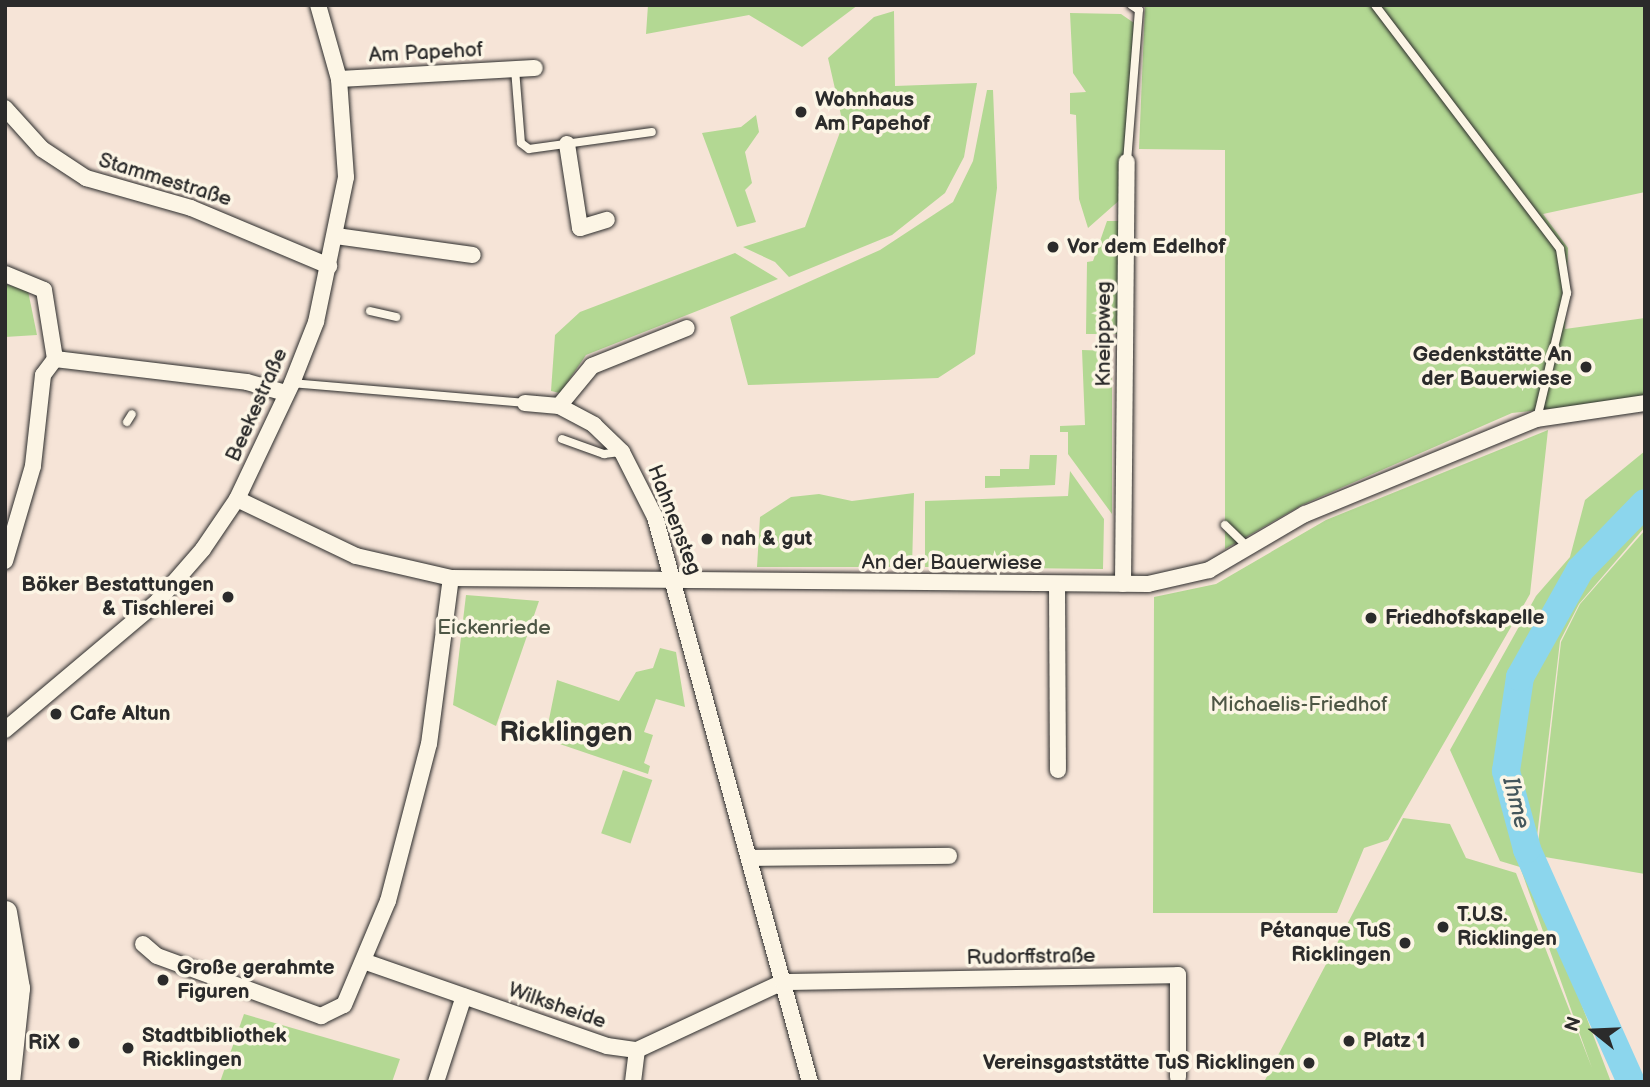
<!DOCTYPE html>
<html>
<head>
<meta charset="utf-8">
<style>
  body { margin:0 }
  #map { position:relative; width:1650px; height:1087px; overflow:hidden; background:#f6e4d7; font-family:"Balsamiq Sans",sans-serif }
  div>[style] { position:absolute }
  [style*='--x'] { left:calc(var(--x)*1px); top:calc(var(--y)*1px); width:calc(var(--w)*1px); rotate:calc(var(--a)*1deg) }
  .green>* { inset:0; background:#b3d893; transform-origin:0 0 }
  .river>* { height:28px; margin:-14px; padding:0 14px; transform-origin:14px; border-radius:14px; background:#8cd6ed }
  .roads { filter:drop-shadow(0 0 2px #2b2b2b) drop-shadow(0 0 2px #2b2b2b) }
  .lane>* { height:8px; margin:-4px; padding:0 4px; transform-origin:4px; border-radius:4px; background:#fcf5e5 }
  .street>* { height:16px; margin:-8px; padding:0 8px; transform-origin:8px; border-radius:8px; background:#fcf5e5 }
  .secondary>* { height:23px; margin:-11.5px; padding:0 11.5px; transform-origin:11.5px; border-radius:11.5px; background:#fcf5e5 }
  .dots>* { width:19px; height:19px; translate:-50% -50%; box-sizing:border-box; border:4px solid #fcf5e5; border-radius:50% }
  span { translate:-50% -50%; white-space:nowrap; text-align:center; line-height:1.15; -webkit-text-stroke:7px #fcf5e5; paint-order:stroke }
  .street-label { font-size:21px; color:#2b2b2b }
  .poi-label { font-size:21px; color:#2b2b2b; font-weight:700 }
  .left { translate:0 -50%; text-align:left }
  .right { translate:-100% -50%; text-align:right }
  .park-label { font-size:21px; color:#4d5645 }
  .water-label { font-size:23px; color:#43565c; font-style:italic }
  .district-label { font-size:28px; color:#2b2b2b; font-weight:700 }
  .frame { position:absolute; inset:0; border:7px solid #2b2b2b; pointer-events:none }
  .north { position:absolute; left:1559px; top:996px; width:70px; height:70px; -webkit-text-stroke:5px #fcf5e5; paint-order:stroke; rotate:288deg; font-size:19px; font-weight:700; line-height:28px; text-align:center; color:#2b2b2b }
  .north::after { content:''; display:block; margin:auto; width:24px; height:32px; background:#2b2b2b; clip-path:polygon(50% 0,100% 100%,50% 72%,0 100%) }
</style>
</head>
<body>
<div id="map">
  <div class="green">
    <div style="clip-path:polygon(648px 5px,858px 5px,802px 47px,749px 15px,646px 34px)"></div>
    <div style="clip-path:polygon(1145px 5px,1645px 5px,1645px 192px,1543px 214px,1568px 248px,1565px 329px,1645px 318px,1645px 398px,1512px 413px,1302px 505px,1225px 549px,1225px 150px,1139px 149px)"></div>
    <div style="clip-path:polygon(894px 11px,895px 86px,977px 83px,964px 157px,945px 193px,892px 235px,789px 277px,775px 262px,743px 247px,805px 227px,843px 124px,828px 58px,874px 17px)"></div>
    <div style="clip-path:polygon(1070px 13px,1121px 14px,1134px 23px,1122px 198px,1088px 228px,1079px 199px,1076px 115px,1070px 114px,1070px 93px,1086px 92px,1073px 73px)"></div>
    <div style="clip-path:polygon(987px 90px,993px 90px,997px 188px,975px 354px,938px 378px,748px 385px,730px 317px,880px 250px,953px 202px,973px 161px)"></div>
    <div style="clip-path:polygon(756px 115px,759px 132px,745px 152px,752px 183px,745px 190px,756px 222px,737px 227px,702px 133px,741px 127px)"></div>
    <div style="clip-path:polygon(1107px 221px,1120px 221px,1118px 334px,1086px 334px,1087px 262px,1093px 261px)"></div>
    <div style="clip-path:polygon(735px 253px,778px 279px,586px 355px,560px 393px,551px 391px,555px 335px,580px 312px)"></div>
    <div style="clip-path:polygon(5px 284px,28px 291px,37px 335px,5px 337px)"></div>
    <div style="clip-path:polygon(1082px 350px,1112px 351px,1112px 514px,1068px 454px,1068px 432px,1060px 432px,1060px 426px,1085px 425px)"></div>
    <div style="clip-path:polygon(1548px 430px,1530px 594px,1388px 840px,1364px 848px,1337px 913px,1153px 913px,1154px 597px,1216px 584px,1326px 520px)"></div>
    <div style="clip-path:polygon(1645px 451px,1645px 497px,1576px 569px,1516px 675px,1503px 771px,1528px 863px,1611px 1082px,1264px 1082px,1403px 818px,1450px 824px,1466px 858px,1516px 873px,1592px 1068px,1520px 867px,1500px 861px,1450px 750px,1536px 596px,1570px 557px,1585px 500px)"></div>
    <div style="clip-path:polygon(1030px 455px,1057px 455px,1055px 485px,985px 488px,985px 476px,1000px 476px,1000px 469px,1029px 469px)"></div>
    <div style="clip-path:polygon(1070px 471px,1104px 519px,1103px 569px,925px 567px,925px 501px,1068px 496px)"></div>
    <div style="clip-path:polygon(914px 493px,912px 567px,757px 567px,760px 517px,791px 497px,819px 494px,852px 501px)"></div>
    <div style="clip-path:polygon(1645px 507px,1645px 527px,1579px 604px,1560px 641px,1536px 845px,1543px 858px,1534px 860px,1510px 770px,1523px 677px,1583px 571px)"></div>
    <div style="clip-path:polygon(1645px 530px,1645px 874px,1545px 857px,1538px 844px,1561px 642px,1580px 604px)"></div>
    <div style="clip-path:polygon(466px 595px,539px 601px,496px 726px,453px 705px)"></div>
    <div style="clip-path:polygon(660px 648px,676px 652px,685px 707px,656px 699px,644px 732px,653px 735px,644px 763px,650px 766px,648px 774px,545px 739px,557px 680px,619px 701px,636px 672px,653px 668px)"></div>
    <div style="left:623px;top:770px;width:31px;height:67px;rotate:19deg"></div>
    <div style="clip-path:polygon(244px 1014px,400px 1059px,392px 1082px,220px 1082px)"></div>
  </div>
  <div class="river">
    <div style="--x:1631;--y:1082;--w:255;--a:-114.1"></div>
    <div style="--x:1527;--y:849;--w:81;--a:-105.1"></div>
    <div style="--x:1506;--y:771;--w:95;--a:-81.5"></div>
    <div style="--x:1520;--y:677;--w:123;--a:-60.7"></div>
    <div style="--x:1580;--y:570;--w:93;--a:-45.9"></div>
  </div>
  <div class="roads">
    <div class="lane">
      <div style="--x:1375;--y:5;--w:306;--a:52.8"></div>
      <div style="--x:1560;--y:249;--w:45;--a:81"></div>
      <div style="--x:1567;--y:293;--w:130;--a:103.4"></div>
      <div style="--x:515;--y:69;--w:74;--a:85.4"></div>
      <div style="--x:521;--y:143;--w:10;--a:37"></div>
      <div style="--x:529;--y:149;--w:124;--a:-7.9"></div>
      <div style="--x:1127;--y:162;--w:152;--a:-85.5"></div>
      <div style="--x:1139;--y:10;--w:9;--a:-148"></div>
      <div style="--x:370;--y:311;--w:27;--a:13"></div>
      <div style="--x:292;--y:383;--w:234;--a:4.9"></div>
      <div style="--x:127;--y:422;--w:9;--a:-58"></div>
      <div style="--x:562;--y:439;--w:45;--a:19.7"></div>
      <div style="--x:604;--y:454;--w:16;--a:-7"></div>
      <div style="--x:1225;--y:525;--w:32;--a:44"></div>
    </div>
    <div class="street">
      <div style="--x:339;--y:79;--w:196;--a:-3.2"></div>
      <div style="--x:5;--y:108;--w:55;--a:47.9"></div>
      <div style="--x:42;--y:149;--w:53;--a:33.4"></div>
      <div style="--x:86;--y:178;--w:109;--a:15.9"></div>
      <div style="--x:191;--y:208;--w:150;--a:22.8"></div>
      <div style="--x:567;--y:144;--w:85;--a:81.2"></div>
      <div style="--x:580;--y:228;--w:28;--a:-17"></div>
      <div style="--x:336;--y:236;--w:138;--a:7.9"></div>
      <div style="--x:5;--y:274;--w:42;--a:22.3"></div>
      <div style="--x:44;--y:290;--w:70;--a:80.9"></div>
      <div style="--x:55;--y:359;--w:20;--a:127"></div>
      <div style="--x:43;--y:375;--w:92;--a:96.3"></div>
      <div style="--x:33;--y:466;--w:99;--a:106.4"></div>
      <div style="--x:55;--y:359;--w:193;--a:6.8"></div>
      <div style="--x:247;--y:382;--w:40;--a:16"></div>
      <div style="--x:525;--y:403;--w:34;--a:5"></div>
      <div style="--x:559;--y:406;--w:40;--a:28"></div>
      <div style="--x:594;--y:425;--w:39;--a:44"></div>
      <div style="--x:622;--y:452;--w:73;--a:63.1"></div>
      <div style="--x:655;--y:517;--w:586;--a:74.66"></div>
      <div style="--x:559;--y:406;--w:52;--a:-50.5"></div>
      <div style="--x:592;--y:366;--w:102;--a:-21.8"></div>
      <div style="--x:237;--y:499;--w:132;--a:25.6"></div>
      <div style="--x:356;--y:556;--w:98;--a:13"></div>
      <div style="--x:451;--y:578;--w:697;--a:0.49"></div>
      <div style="--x:1148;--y:584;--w:63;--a:-12.9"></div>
      <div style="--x:1209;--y:570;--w:111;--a:-30.3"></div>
      <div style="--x:1305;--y:514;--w:251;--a:-22.3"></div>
      <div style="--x:1537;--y:419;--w:109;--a:-8.4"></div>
      <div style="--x:1123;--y:584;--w:422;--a:-89.5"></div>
      <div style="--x:1057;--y:585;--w:185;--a:89.7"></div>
      <div style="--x:5;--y:730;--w:199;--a:-40.1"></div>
      <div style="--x:157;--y:602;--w:70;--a:-49"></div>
      <div style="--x:203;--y:549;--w:60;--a:-55.8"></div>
      <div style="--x:237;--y:499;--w:128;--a:-64.6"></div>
      <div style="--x:292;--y:383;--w:66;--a:-68.5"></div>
      <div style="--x:316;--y:322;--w:148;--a:-78.3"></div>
      <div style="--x:346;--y:177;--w:98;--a:-94.1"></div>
      <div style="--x:339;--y:79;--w:77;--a:-105.8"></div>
      <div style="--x:752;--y:858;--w:197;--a:-0.6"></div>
      <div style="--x:143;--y:944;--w:18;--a:41"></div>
      <div style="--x:157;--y:956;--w:175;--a:20.1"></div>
      <div style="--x:321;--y:1016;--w:25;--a:-26"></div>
      <div style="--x:344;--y:1005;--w:113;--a:-67.1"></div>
      <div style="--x:388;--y:901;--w:162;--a:-75.4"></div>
      <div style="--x:429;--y:744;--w:167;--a:-82.5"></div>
      <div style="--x:366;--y:962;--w:255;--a:19.2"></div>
      <div style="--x:607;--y:1046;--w:30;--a:8"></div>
      <div style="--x:637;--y:1050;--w:161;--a:-25"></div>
      <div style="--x:783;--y:982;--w:395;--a:-1"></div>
      <div style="--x:1178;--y:975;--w:102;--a:90"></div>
      <div style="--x:436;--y:1082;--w:90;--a:-72"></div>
      <div style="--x:633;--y:1082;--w:32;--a:-83"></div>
    </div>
    <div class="secondary">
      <div style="--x:5;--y:912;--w:77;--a:80.3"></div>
      <div style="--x:18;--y:988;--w:95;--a:96.1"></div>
    </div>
  </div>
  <div class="dots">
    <div style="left:801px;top:112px;background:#2b2b2b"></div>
    <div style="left:1053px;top:247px;background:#2b2b2b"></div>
    <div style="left:1586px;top:367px;background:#2b2b2b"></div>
    <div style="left:707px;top:539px;background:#2b2b2b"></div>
    <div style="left:228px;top:597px;background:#2b2b2b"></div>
    <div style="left:1371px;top:618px;background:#2b2b2b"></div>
    <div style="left:56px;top:714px;background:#2b2b2b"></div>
    <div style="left:1443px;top:927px;background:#2b2b2b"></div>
    <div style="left:1405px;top:943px;background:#2b2b2b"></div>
    <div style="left:163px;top:980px;background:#2b2b2b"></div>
    <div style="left:1349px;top:1041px;background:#2b2b2b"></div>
    <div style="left:74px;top:1043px;background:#2b2b2b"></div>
    <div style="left:128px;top:1048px;background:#2b2b2b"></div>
    <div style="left:1309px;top:1063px;background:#2b2b2b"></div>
  </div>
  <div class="street-label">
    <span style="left:426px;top:53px;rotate:-3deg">Am Papehof</span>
    <span style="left:165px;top:180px;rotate:17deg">Stammestraße</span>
    <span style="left:1104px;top:334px;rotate:-90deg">Kneippweg</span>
    <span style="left:257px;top:405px;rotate:-66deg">Beekestraße</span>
    <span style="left:674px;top:520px;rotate:69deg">Hahnensteg</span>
    <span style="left:952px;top:563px">An der Bauerwiese</span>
    <span style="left:1031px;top:957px;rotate:-1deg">Rudorffstraße</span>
    <span style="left:557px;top:1006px;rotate:19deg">Wilksheide</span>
  </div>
  <div class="poi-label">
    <span class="left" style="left:815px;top:112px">Wohnhaus<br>Am Papehof</span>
    <span class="left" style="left:1067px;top:247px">Vor dem Edelhof</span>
    <span class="right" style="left:1572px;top:367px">Gedenkstätte An<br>der Bauerwiese</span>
    <span class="left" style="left:721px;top:539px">nah &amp; gut</span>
    <span class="right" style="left:214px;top:597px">Böker Bestattungen<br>&amp; Tischlerei</span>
    <span class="left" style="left:1385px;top:618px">Friedhofskapelle</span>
    <span class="left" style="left:70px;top:714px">Cafe Altun</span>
    <span class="left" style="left:1457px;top:927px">T.U.S.<br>Ricklingen</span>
    <span class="right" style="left:1391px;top:943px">Pétanque TuS<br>Ricklingen</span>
    <span class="left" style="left:177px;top:980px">Große gerahmte<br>Figuren</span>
    <span class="left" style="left:142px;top:1048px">Stadtbibliothek<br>Ricklingen</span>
    <span class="left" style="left:1363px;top:1041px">Platz 1</span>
    <span class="right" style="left:60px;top:1043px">RiX</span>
    <span class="right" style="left:1295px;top:1063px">Vereinsgaststätte TuS Ricklingen</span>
  </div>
  <div class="park-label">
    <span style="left:494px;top:628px">Eickenriede</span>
    <span style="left:1299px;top:705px">Michaelis-Friedhof</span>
  </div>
  <div class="water-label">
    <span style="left:1516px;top:803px;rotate:76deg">Ihme</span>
  </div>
  <div class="district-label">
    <span style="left:566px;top:733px">Ricklingen</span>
  </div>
  <div class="frame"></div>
  <div class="north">N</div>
</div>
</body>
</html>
